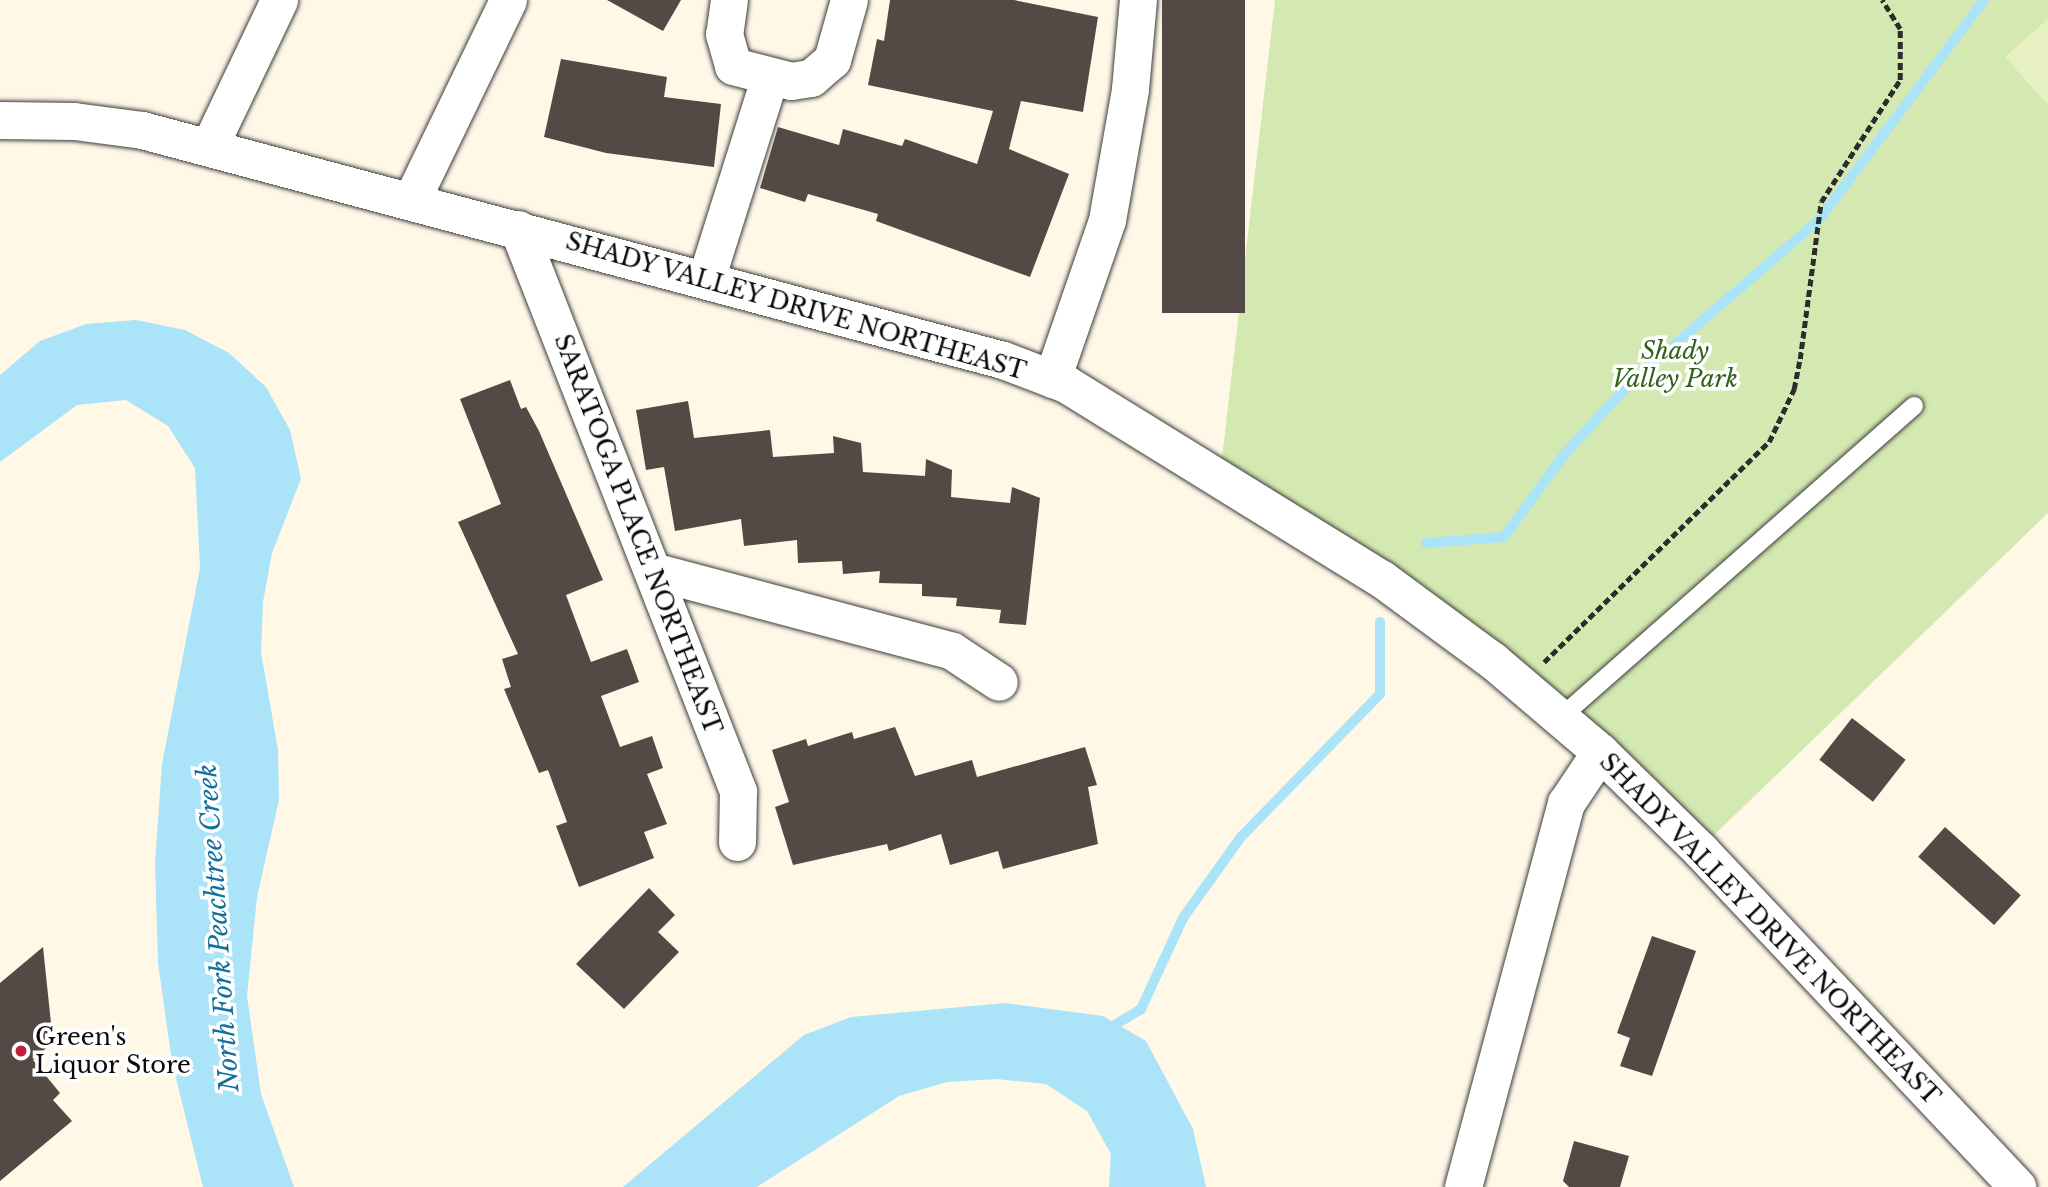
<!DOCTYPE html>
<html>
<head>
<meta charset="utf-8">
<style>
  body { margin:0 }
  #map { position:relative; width:2048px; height:1187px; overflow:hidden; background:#fff8e7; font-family:"Libre Baskerville",serif }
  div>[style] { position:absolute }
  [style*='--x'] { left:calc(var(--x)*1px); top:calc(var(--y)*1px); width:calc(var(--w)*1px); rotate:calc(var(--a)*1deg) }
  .green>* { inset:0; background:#d4e9b1 }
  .pitch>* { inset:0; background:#e6f0c3 }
  .water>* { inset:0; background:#abe3f8 }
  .stream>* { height:10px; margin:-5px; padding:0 5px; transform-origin:5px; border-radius:5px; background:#abe3f8 }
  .building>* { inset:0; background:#534a46; transform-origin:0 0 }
  .path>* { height:4.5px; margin-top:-2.25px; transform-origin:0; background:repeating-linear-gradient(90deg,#2c2c2c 0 7px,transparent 0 10.5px) }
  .roads { filter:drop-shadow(0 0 2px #3d3d3d) drop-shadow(0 0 2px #3d3d3d) }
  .service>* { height:18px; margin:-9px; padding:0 9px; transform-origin:9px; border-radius:9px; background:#fff }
  .minor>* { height:37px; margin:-18.5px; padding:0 18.5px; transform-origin:18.5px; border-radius:18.5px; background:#fff }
  .dots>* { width:19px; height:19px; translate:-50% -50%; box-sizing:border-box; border:4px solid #fff; border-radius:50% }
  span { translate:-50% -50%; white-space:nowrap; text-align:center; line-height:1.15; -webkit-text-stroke:7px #fff; paint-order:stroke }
  .street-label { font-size:24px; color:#0a0a0a }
  .park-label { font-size:24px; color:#31621a; font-style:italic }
  .poi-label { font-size:24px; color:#0a0a0a }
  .left { translate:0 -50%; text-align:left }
  .water-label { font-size:26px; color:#12709e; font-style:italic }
</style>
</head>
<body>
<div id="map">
  <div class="green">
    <div style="clip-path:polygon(1275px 0,2048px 0,2048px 513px,1710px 839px,1219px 484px)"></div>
  </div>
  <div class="pitch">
    <div style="clip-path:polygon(2048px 19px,2048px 105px,2005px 57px)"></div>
  </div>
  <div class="water">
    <div style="clip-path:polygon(136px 320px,185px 330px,229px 353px,266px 387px,290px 430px,301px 479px,272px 553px,263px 602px,261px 652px,278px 750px,279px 800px,257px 897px,247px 996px,261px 1094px,294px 1187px,203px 1187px,172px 1062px,158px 963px,155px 863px,162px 764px,200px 568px,195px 468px,168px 426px,126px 400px,77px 405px,0 462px,0 375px,40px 341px,86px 324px)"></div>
    <div style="clip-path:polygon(1005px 1003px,1103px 1016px,1146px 1041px,1193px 1129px,1206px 1187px,1109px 1187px,1111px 1154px,1087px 1111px,1046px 1084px,997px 1079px,947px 1082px,899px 1096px,757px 1187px,623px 1187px,804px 1035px,851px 1017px)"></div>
  </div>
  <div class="stream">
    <div style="--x:1426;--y:543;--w:78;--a:-4.4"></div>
    <div style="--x:1504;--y:537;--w:100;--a:-53.9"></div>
    <div style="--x:1563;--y:456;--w:99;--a:-47.5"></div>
    <div style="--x:1630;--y:383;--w:250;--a:-40.8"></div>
    <div style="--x:1819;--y:220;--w:275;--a:-53.1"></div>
    <div style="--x:1108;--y:1029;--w:39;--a:-31"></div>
    <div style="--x:1141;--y:1009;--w:100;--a:-65.2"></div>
    <div style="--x:1183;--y:918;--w:100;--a:-54.4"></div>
    <div style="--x:1241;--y:837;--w:199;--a:-45.8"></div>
    <div style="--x:1380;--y:694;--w:72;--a:-90"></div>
  </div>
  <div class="building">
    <div style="clip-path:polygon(607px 0,681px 0,663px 31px)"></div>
    <div style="clip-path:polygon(890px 0,1014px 0,1098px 17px,1083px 112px,1021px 101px,1009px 149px,1069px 174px,1030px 277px,876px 221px,878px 214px,808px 194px,805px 202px,760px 188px,778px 127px,839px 145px,843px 129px,902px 146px,905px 139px,977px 164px,993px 111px,868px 85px,877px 39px,884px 41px)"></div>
    <div style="left:1162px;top:0;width:83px;height:313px"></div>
    <div style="clip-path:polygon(561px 59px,667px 77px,664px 97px,721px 104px,714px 167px,606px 153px,544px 137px)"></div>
    <div style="clip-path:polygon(510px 380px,521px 409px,526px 407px,539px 431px,603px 580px,566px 595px,591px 662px,627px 649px,639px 682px,601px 696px,620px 747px,652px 736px,663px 768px,647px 774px,667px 824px,644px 832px,654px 858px,579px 887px,556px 826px,567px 822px,548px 770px,539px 773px,504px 689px,511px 687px,502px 659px,518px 654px,458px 522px,501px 504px,460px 399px)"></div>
    <div style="clip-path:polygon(688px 401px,694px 438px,770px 430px,773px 457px,834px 453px,833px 436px,861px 443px,863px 472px,925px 476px,926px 459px,952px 470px,951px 497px,1010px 503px,1012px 487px,1040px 498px,1026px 625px,999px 623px,1001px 610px,956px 606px,957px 598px,922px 596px,922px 584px,879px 583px,880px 571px,843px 574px,842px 561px,798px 563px,797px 540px,744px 546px,741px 519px,675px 531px,664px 467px,646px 470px,636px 410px)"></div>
    <div style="left:1852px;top:718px;width:68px;height:53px;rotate:38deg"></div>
    <div style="clip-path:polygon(895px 727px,915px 776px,972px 760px,977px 777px,1085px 747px,1097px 785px,1088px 787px,1098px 844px,1003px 869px,998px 851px,950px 865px,941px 834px,889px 851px,887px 844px,793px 865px,775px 807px,789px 802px,772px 750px,806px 739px,808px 746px,852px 732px,854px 739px)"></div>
    <div style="left:1945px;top:827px;width:102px;height:40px;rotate:42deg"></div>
    <div style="clip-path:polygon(649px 888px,675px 915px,658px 932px,679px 952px,624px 1009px,576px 964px)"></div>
    <div style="clip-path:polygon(1652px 936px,1696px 951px,1652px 1076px,1620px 1066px,1630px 1038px,1617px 1033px)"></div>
    <div style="clip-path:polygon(43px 947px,53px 1042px,33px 1060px,60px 1093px,53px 1100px,72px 1121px,0 1181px,0 983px)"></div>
    <div style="clip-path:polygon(1574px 1141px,1629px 1156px,1620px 1187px,1569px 1187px,1563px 1181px)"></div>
  </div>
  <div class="path">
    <div style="--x:1544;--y:662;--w:315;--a:-44.4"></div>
    <div style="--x:1769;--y:442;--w:59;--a:-64.7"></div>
    <div style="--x:1794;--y:389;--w:31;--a:-79"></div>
    <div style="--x:1800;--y:359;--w:158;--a:-82.4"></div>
    <div style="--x:1821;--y:202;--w:145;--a:-57.1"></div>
    <div style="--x:1900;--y:80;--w:51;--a:-90"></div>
    <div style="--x:1900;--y:29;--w:34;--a:-122"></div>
  </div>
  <div class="roads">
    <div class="service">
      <div style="--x:1560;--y:718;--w:472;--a:-41.4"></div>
    </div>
    <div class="minor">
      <div style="--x:729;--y:0;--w:34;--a:98"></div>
      <div style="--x:724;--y:34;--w:33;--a:74"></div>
      <div style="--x:733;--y:66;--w:60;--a:14.5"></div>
      <div style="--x:791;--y:81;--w:20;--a:-9"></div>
      <div style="--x:811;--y:78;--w:28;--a:-41"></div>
      <div style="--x:832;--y:60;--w:62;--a:-74.2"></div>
      <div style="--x:0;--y:120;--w:74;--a:0.8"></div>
      <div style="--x:74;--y:121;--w:69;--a:7.5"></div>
      <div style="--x:142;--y:130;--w:891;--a:14.96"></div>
      <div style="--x:1003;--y:360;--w:67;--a:20.9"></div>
      <div style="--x:1066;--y:384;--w:371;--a:31.7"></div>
      <div style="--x:1382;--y:579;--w:137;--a:36.4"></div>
      <div style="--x:1492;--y:660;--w:142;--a:40.4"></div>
      <div style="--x:1600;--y:752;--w:140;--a:44.4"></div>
      <div style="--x:1700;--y:850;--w:463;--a:46.7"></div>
      <div style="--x:209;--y:147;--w:163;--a:-64.5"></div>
      <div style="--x:411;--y:201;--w:223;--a:-64.2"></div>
      <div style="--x:518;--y:229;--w:604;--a:68.62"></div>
      <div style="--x:738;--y:791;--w:51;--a:91.1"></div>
      <div style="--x:706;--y:279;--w:210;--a:-72.5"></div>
      <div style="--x:1052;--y:379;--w:168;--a:-70.9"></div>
      <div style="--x:1107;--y:220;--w:133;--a:-80"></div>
      <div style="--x:1130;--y:89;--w:89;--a:-84.9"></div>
      <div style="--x:656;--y:572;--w:306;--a:14.9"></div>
      <div style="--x:952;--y:651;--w:56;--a:33.4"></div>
      <div style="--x:1463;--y:1187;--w:398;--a:-75"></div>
      <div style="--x:1566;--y:803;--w:61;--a:-56.3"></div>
    </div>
  </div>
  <div class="dots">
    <div style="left:21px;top:1051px;background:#bd2039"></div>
  </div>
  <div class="street-label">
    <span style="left:796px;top:306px;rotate:16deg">SHADY VALLEY DRIVE NORTHEAST</span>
    <span style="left:638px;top:534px;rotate:69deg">SARATOGA PLACE NORTHEAST</span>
    <span style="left:1770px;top:929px;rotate:46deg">SHADY VALLEY DRIVE NORTHEAST</span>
  </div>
  <div class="park-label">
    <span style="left:1675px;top:365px">Shady<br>Valley Park</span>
  </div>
  <div class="poi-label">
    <span class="left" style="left:35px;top:1051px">Green's<br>Liquor Store</span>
  </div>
  <div class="water-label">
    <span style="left:219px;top:928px;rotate:-94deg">North Fork Peachtree Creek</span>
  </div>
</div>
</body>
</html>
